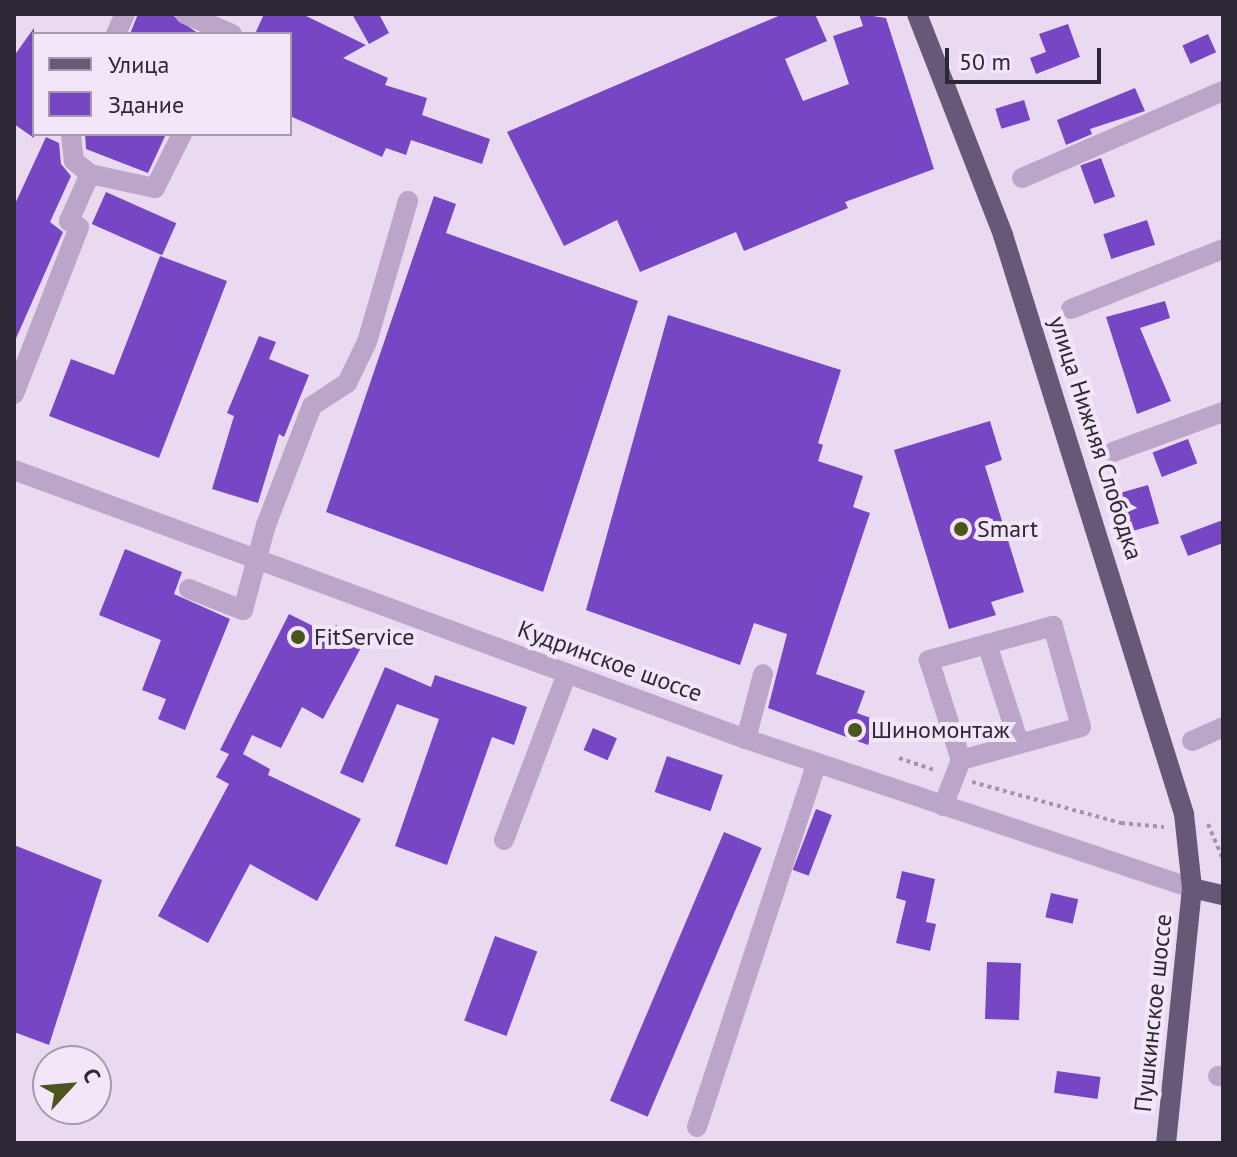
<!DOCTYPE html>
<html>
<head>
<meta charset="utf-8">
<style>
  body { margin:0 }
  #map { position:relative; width:1237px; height:1157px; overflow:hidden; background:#eadaf1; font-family:"PT Sans",sans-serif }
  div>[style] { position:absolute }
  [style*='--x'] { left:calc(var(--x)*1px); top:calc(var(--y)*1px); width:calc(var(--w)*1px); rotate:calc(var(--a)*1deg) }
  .building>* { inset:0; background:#7646c4; transform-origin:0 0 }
  .path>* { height:4px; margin-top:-2px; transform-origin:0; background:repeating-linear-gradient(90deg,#a591b5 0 4px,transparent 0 8px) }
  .minor>* { height:20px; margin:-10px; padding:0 10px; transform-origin:10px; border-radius:10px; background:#bba6c9 }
  .major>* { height:20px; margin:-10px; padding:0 10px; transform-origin:10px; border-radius:10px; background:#675877 }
  .dots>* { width:22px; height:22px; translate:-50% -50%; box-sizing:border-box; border:4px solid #f3e6f9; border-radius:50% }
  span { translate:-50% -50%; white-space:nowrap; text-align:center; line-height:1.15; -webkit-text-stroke:8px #f3e6f9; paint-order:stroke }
  .street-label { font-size:24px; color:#2e2735 }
  .poi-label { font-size:24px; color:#2e2735 }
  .left { translate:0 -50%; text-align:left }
  .frame { position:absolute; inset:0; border:16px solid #2e2735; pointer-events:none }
  .legend { position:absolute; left:32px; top:32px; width:260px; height:104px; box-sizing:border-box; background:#f3e6f9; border:2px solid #a49aab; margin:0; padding:10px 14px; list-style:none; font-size:24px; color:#2e2735 }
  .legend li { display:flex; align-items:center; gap:16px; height:40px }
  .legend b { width:40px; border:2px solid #a49aab }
  .north { position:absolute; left:32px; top:1045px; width:80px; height:80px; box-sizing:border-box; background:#f3e6f9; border:2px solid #a49aab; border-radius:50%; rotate:64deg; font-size:22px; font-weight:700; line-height:32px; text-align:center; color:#2e2735 }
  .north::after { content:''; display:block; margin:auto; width:28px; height:36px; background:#4a561d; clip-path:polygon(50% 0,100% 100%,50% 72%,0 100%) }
  .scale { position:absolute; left:945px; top:48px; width:156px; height:36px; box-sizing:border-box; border:4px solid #2e2735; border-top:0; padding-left:10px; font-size:24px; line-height:28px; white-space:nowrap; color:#2e2735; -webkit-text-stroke:6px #f3e6f9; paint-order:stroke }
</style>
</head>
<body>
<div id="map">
  <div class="building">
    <div style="clip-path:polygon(138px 14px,171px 14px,199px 34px,130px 34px)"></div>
    <div style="clip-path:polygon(264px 14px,302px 14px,366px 45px,343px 58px,388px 78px,385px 85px,427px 98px,422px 115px,490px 139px,482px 164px,411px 140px,406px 155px,386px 148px,382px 157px,290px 116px,290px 34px,255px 34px)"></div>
    <div style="clip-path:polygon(352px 14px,379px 14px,389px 33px,369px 44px)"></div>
    <div style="clip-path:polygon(783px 14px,815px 14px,827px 41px,785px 59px,803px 101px,849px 84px,833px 36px,863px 26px,859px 14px,886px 18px,934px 169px,845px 202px,848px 208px,744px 251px,736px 232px,640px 272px,617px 220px,564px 246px,507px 132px)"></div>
    <div style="clip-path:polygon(1068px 24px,1080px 57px,1036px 74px,1030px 58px,1046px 52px,1039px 34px)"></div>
    <div style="clip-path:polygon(34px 28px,34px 138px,14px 124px,14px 56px)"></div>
    <div style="left:1208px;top:34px;width:20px;height:28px;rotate:66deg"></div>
    <div style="clip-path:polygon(1135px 88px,1145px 111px,1090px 129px,1092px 134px,1066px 145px,1057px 120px)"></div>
    <div style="left:1024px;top:100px;width:21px;height:30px;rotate:73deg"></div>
    <div style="clip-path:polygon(85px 134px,166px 134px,148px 173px,86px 149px)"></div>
    <div style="clip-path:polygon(46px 137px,59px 143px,61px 164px,71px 176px,50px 222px,63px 232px,14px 343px,14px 206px)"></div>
    <div style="left:1101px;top:158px;width:41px;height:22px;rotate:70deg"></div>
    <div style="left:106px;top:192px;width:77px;height:35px;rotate:24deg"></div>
    <div style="clip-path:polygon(434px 196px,456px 204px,446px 233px,638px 301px,543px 592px,326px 512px)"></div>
    <div style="left:1147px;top:220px;width:26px;height:46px;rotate:72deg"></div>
    <div style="clip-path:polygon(160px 256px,227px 281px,159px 458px,49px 416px,71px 359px,114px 375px)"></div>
    <div style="clip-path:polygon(1165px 301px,1170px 318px,1140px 328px,1171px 401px,1137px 414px,1106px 317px)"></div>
    <div style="clip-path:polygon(668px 315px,841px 370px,818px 443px,823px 445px,818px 461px,863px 476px,853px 507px,870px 513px,816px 674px,865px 691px,857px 713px,876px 720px,868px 745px,768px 708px,787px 634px,754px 623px,740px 665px,586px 610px)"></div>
    <div style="clip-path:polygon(259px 336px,276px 342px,269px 359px,309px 375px,284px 437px,279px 434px,258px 503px,212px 489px,234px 416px,227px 413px)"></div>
    <div style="clip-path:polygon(990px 421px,1002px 460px,985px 466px,1024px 592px,991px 602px,996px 615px,949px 629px,894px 450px)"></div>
    <div style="left:1188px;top:439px;width:26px;height:38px;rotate:69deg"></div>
    <div style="left:1148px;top:485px;width:40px;height:34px;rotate:74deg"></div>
    <div style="clip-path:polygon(1223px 520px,1223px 543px,1188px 556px,1180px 536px)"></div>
    <div style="clip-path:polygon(125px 549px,182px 572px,174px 594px,230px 619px,185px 730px,158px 719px,166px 699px,142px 690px,161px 640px,99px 615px)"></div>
    <div style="clip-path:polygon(289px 614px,331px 635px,336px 625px,365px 640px,323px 719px,302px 707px,281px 748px,252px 735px,243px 754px,270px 769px,268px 775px,361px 819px,317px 901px,250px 864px,208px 943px,158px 916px,229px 784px,216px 777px,229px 754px,220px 750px)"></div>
    <div style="clip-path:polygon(385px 667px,431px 687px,435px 675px,527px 707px,514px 745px,492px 737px,447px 865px,395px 846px,439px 719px,397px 704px,363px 783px,340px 773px)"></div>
    <div style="left:593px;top:728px;width:26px;height:24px;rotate:23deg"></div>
    <div style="left:667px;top:756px;width:59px;height:38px;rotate:19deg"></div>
    <div style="left:816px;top:809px;width:17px;height:65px;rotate:21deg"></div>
    <div style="left:724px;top:832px;width:41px;height:292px;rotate:23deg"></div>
    <div style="clip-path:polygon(14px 845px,102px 880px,49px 1045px,14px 1032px)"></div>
    <div style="clip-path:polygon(902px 871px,935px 879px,926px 922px,936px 924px,930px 951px,896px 943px,906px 901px,896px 898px)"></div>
    <div style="left:1051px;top:893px;width:28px;height:25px;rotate:13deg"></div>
    <div style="left:495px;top:936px;width:45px;height:90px;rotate:20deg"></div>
    <div style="left:987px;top:962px;width:34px;height:57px;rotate:2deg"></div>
    <div style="left:1057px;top:1071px;width:44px;height:22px;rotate:8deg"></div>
  </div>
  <div class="path">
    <div style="--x:899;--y:758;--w:40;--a:18.9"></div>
    <div style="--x:972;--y:782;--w:155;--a:15.4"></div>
    <div style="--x:1121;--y:823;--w:43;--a:5.3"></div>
    <div style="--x:1208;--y:824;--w:39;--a:67"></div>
  </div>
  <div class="minor">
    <div style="--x:185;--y:14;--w:51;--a:23.1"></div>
    <div style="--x:116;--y:34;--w:22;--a:-66"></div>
    <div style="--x:71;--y:134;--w:27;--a:84"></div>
    <div style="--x:74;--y:161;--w:21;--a:39"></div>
    <div style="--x:90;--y:174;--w:66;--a:12.2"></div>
    <div style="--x:155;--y:188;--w:60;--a:-63.4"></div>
    <div style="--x:1022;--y:178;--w:219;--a:-23.4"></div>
    <div style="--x:1071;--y:309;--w:163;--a:-21.5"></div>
    <div style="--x:14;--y:394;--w:179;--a:-68.7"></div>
    <div style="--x:79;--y:227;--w:12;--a:-149"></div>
    <div style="--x:69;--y:221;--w:51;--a:-65.9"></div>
    <div style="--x:1113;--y:452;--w:117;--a:-20"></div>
    <div style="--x:14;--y:470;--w:780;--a:20.18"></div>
    <div style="--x:746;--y:739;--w:470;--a:18.5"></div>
    <div style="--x:189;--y:589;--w:58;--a:21.3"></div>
    <div style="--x:243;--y:610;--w:88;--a:-74.9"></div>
    <div style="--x:266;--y:525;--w:128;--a:-68.9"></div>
    <div style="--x:312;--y:406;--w:42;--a:-33.3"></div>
    <div style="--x:347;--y:383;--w:46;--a:-64"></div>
    <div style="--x:367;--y:342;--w:147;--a:-73.8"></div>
    <div style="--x:987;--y:644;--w:104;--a:72.1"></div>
    <div style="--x:746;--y:739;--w:67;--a:-75.3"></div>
    <div style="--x:1192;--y:741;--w:34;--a:-24"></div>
    <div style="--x:943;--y:806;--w:49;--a:-68.6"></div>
    <div style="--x:961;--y:760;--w:124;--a:-15.4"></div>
    <div style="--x:1081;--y:727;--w:105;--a:-105.5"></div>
    <div style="--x:1053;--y:626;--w:129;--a:164.7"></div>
    <div style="--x:929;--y:660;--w:105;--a:72.3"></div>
    <div style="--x:504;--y:840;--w:178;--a:-69.3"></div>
    <div style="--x:1218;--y:1076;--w:5;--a:0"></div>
    <div style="--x:697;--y:1127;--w:383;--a:-71.8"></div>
  </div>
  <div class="major">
    <div style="--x:917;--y:14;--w:237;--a:68.7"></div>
    <div style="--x:1003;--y:235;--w:607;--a:72.64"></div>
    <div style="--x:1184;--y:814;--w:74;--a:83.8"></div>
    <div style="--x:1192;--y:888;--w:256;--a:95.8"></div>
    <div style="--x:1192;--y:888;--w:32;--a:13"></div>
  </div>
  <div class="dots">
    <div style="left:961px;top:529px;background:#4a561d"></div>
    <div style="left:298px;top:637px;background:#4a561d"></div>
    <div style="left:855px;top:730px;background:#4a561d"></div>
  </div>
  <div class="street-label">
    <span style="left:1096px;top:438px;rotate:72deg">улица Нижняя Слободка</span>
    <span style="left:610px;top:661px;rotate:20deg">Кудринское шоссе</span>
    <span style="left:1153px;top:1013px;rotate:-84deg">Пушкинское шоссе</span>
  </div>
  <div class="poi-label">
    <span class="left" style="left:977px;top:529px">Smart</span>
    <span class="left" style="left:314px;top:637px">FitService</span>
    <span class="left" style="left:871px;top:730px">Шиномонтаж</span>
  </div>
  <div class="frame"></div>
  <ul class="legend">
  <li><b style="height:10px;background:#675877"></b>Улица</li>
  <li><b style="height:22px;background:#7646c4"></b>Здание</li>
  </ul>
  <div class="north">С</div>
  <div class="scale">50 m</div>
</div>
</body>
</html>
